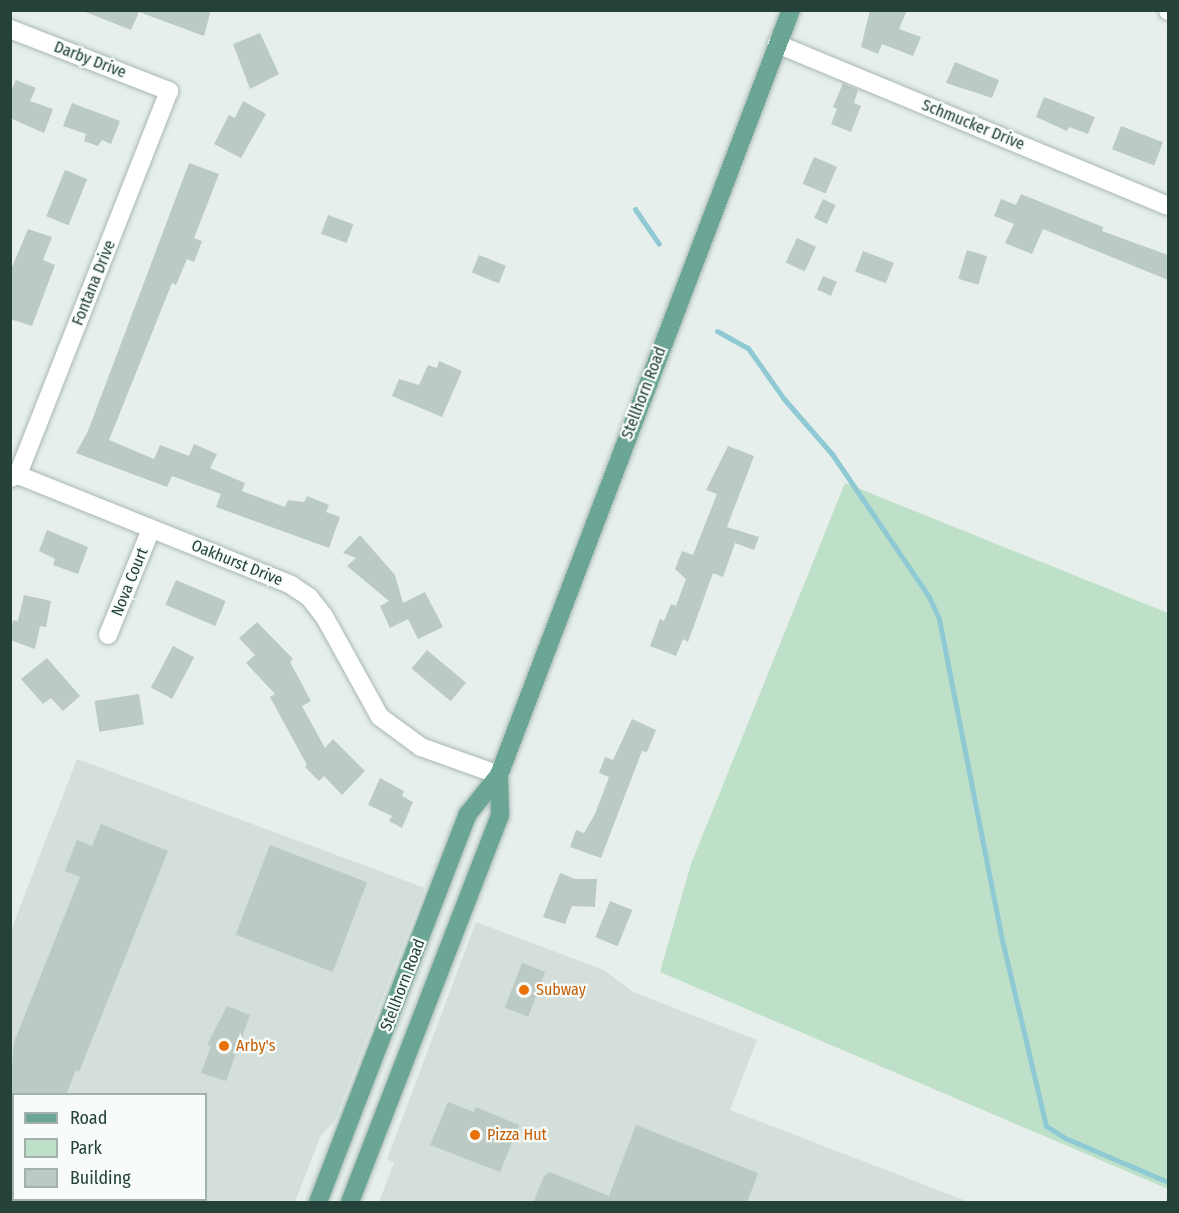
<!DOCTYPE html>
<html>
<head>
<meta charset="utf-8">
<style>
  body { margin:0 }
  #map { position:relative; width:1179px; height:1213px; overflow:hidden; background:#e6efeb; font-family:"Fira Sans Condensed",sans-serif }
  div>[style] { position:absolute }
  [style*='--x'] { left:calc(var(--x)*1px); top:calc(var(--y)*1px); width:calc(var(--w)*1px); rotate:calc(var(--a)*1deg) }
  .built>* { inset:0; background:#d4dfda }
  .green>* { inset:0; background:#bfe0c8 }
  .stream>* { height:5px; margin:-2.5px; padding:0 2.5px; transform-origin:2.5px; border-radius:2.5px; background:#8ec9d4 }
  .building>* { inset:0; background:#bbcac4; transform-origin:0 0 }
  .roads { filter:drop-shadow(0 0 2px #a8b8b2) drop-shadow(0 0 2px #a8b8b2) }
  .street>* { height:18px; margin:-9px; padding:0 9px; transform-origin:9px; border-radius:9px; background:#fff }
  .primary>* { height:18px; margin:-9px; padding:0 9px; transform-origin:9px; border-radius:9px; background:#6aa596 }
  .dots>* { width:16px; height:16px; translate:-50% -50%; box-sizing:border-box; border:3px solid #f7fbf9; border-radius:50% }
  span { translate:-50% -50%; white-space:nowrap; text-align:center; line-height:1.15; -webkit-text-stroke:4.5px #f7fbf9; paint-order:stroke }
  .street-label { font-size:16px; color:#24423a }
  .food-label { font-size:16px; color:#c56008 }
  .left { translate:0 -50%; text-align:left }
  .frame { position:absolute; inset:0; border:12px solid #24423a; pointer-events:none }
  .legend { position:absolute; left:12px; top:1093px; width:195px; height:108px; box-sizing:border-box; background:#f7fbf9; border:2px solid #a3b1ad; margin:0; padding:8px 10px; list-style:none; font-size:18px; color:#24423a }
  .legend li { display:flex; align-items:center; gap:12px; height:30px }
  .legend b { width:30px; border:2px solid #a3b1ad }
</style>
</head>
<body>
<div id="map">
  <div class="built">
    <div style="clip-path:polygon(evenodd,77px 759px,425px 888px,335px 1120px,320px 1137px,295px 1202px,11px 1202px,10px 933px,77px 759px,14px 1094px,206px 1094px,206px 1200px,14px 1200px,14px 1094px)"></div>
    <div style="clip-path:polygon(476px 922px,604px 970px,633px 992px,757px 1040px,730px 1110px,969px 1202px,379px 1202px,394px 1163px,387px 1159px)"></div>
  </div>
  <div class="green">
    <div style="clip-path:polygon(845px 483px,1168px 613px,1168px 1189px,660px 972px,691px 864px)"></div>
  </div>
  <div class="stream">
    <div style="--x:635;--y:209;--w:42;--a:55.6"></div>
    <div style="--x:717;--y:331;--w:35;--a:29"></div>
    <div style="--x:748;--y:348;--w:62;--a:54.8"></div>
    <div style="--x:784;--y:399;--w:73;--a:48.9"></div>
    <div style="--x:832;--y:454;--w:171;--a:55.8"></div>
    <div style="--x:928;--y:595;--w:26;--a:65"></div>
    <div style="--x:939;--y:619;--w:331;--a:78.9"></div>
    <div style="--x:1003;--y:944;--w:187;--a:76.7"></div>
    <div style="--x:1046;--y:1126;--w:22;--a:32"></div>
    <div style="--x:1065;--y:1138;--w:112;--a:23.1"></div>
  </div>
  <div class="building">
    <div style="clip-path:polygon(139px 10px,211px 10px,204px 36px,139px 12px,131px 30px,83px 11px)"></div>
    <div style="clip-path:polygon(870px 10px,907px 10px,899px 29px,921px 37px,913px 56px,882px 44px,878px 54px,861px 47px)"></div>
    <div style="clip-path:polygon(260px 33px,279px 74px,250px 89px,233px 44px)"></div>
    <div style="clip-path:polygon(955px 62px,999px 80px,992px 98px,946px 83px)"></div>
    <div style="clip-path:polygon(16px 80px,36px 88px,30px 101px,53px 109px,44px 133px,10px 118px,10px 93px)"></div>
    <div style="clip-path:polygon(843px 83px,858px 90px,854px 103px,861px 106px,851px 132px,831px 124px,837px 109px,833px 107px)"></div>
    <div style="clip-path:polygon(1044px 97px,1095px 117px,1088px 134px,1069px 127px,1067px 131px,1036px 117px)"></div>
    <div style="clip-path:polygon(243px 101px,266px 114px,241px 158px,214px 144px,229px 115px,235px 118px)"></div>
    <div style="clip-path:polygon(72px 103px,120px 121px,111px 144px,102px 140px,98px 146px,84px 141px,86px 134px,63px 126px)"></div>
    <div style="left:1121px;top:126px;width:45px;height:25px;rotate:21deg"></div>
    <div style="left:814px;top:157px;width:25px;height:29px;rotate:23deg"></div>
    <div style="clip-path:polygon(189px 163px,219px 174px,194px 238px,202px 241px,194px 262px,187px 259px,176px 285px,172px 283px,109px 440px,154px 459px,160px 445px,189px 456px,194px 444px,217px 454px,210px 468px,245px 483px,242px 491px,285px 507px,288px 500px,304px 502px,307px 496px,329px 505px,326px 512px,340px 517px,329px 548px,216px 507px,221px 494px,172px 476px,167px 487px,76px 453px,88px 431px)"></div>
    <div style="left:65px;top:170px;width:24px;height:50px;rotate:22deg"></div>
    <div style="clip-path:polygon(1021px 194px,1103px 227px,1102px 231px,1168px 255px,1168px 280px,1043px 229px,1032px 254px,1005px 243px,1014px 224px,994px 216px,1001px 199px,1016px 205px)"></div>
    <div style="left:823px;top:199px;width:14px;height:21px;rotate:25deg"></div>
    <div style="left:328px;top:215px;width:27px;height:20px;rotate:20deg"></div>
    <div style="clip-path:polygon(28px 229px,52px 237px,43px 260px,55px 265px,32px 326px,10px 319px,10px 272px)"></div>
    <div style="left:797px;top:238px;width:21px;height:27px;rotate:25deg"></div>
    <div style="left:967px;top:250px;width:21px;height:30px;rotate:17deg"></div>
    <div style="left:863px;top:251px;width:33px;height:22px;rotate:21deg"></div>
    <div style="left:479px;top:255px;width:29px;height:19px;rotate:22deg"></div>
    <div style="left:823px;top:276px;width:15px;height:15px;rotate:23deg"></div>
    <div style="clip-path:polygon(439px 361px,462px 371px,442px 417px,392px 396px,399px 379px,419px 385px,428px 365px,437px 368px)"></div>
    <div style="clip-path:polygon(728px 446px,754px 456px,727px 527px,759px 537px,754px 550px,735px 543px,723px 577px,713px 573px,688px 642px,683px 639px,676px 656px,650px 646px,660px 619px,664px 621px,671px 604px,676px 606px,686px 579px,675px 569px,682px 551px,693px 555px,717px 494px,706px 490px)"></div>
    <div style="clip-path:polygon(47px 530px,88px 547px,78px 574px,53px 565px,55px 559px,39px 551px)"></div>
    <div style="clip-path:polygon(360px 535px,395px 575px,403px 603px,425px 592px,443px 627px,418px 639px,408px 619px,390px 628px,380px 606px,389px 601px,347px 566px,356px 558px,343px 553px)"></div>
    <div style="left:176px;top:580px;width:54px;height:27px;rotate:23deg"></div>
    <div style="clip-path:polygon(24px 595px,51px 601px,46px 627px,40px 626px,35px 649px,10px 640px,13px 620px,18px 621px)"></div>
    <div style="clip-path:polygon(257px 622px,293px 659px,290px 662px,311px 701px,302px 706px,325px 748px,333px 739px,365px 771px,342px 795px,324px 776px,319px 781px,305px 767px,307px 765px,270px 697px,275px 694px,246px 663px,255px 655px,239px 638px)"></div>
    <div style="left:173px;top:646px;width:24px;height:47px;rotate:28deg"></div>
    <div style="left:427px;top:650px;width:51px;height:24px;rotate:40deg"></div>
    <div style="clip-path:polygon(47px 658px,80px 696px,63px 711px,51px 698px,43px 704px,21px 679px)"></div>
    <div style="left:139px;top:694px;width:31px;height:45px;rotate:81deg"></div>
    <div style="clip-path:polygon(632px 719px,656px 730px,647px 752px,642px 751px,601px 858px,570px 847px,576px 830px,584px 833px,595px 814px,609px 777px,599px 773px,605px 757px,613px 760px)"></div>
    <div style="clip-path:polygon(380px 778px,404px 791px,402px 796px,413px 802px,402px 828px,389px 821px,392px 816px,368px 805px)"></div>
    <div style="clip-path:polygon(101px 824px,168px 851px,79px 1072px,76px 1070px,66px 1095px,10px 1095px,14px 1042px,80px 877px,65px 871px,77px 840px,92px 846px)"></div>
    <div style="left:270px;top:845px;width:104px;height:96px;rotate:21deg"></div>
    <div style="clip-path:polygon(560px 873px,575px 879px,597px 879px,595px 907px,572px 906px,565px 924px,543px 917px)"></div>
    <div style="left:610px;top:901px;width:24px;height:39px;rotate:22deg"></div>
    <div style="left:522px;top:963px;width:25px;height:48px;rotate:21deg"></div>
    <div style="clip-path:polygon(227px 1006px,250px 1015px,226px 1081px,201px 1073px,211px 1046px,207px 1045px)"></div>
    <div style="clip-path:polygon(448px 1102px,474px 1112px,476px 1107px,519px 1125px,500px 1172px,430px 1145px)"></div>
    <div style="clip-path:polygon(636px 1125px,758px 1173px,747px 1203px,533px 1203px,544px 1176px,550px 1172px,609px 1196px)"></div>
  </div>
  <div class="roads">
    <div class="street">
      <div style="--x:1168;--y:10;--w:1;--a:90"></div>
      <div style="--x:10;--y:29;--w:171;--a:21.3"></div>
      <div style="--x:169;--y:91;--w:413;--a:111.5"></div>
      <div style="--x:777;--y:44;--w:423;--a:22.5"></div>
      <div style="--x:10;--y:478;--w:9;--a:-21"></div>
      <div style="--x:18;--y:475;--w:294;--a:21.9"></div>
      <div style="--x:291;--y:585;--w:22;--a:34"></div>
      <div style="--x:309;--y:597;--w:24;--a:52"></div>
      <div style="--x:324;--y:616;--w:115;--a:61"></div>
      <div style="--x:380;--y:717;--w:51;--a:36.2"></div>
      <div style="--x:421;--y:747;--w:83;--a:19.7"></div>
      <div style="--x:108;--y:635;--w:114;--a:-67.9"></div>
    </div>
    <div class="primary">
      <div style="--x:318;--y:1202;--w:416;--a:-68.9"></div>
      <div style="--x:468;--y:814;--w:50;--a:-51.5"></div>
      <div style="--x:499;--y:775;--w:819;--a:-69.11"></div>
      <div style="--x:350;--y:1202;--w:415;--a:-68.8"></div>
      <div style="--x:500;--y:815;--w:40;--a:-91.4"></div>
    </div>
  </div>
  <div class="dots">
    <div style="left:524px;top:990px;background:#e8710a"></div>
    <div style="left:224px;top:1046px;background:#e8710a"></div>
    <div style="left:475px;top:1135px;background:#e8710a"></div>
  </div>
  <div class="street-label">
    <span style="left:90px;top:60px;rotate:21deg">Darby Drive</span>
    <span style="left:973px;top:125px;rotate:22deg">Schmucker Drive</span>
    <span style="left:94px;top:283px;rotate:-68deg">Fontana Drive</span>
    <span style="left:644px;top:393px;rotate:-69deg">Stellhorn Road</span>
    <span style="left:237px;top:563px;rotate:22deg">Oakhurst Drive</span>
    <span style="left:130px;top:582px;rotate:-68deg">Nova Court</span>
    <span style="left:403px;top:985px;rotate:-69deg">Stellhorn Road</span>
  </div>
  <div class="food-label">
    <span class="left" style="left:536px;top:990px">Subway</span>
    <span class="left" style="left:236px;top:1046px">Arby's</span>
    <span class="left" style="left:487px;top:1135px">Pizza Hut</span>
  </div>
  <div class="frame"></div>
  <ul class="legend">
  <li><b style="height:8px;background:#6aa596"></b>Road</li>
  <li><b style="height:16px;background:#bfe0c8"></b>Park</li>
  <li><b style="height:16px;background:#bbcac4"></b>Building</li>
  </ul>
</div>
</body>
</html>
